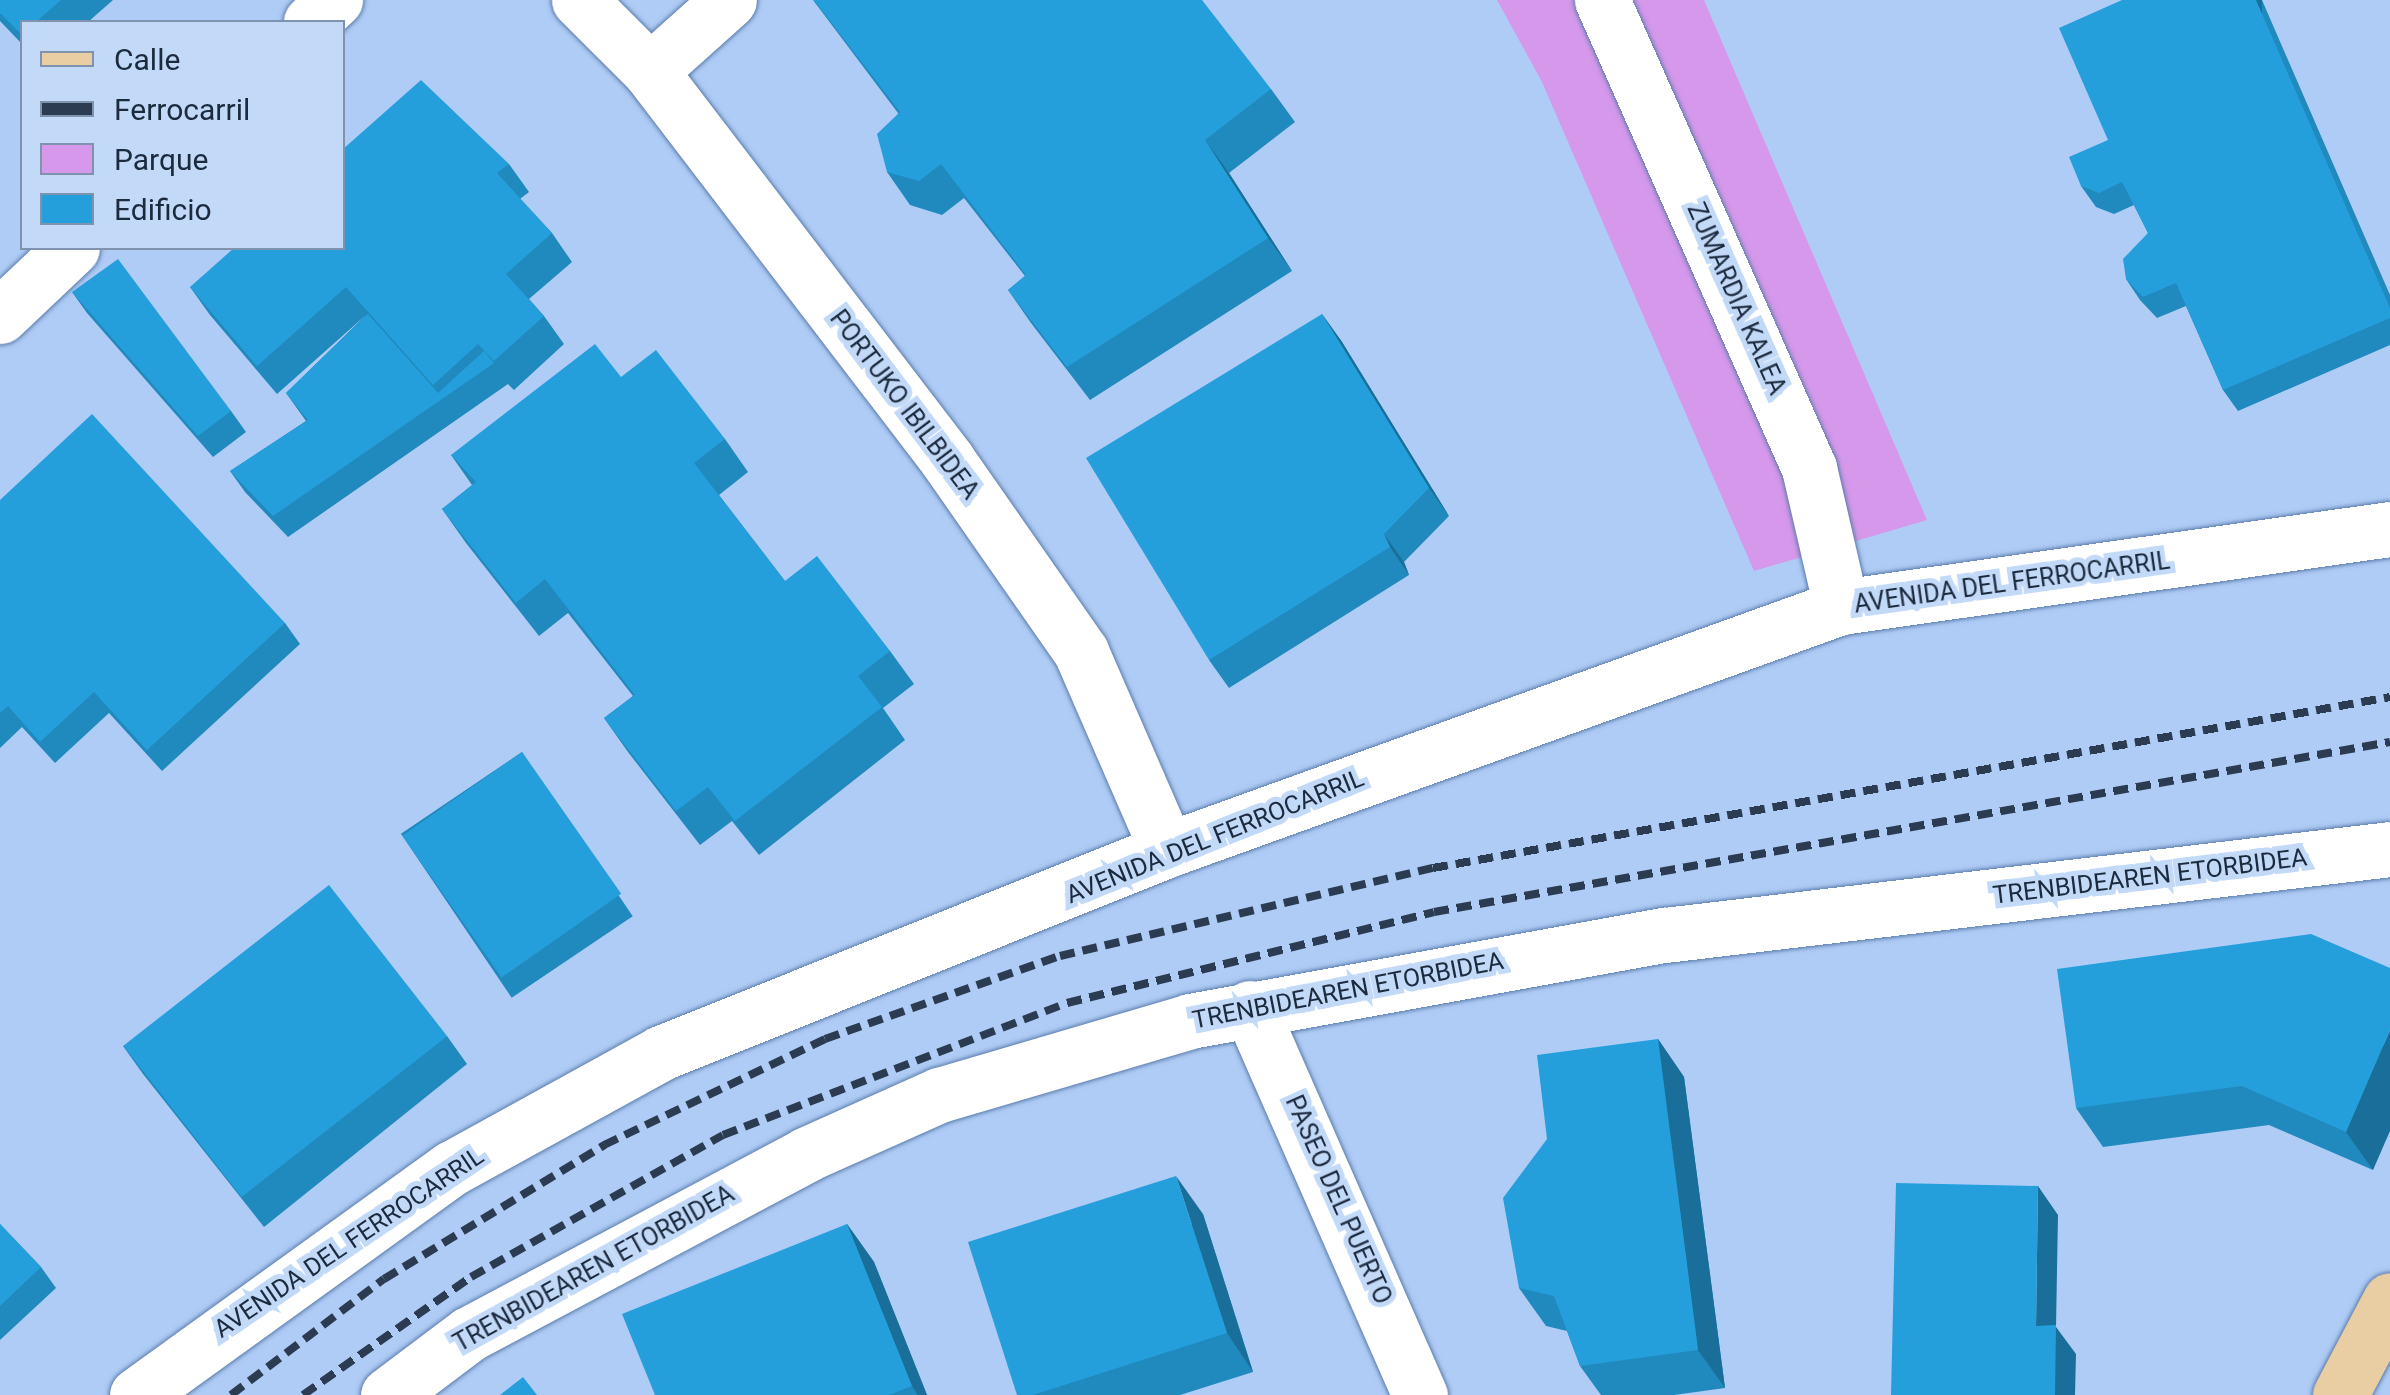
<!DOCTYPE html>
<html>
<head>
<meta charset="utf-8">
<style>
  body { margin:0 }
  #map { position:relative; width:2390px; height:1395px; overflow:hidden; background:#afccf6; font-family:Roboto,sans-serif }
  div>[style] { position:absolute }
  [style*='--x'] { left:calc(var(--x)*1px); top:calc(var(--y)*1px); width:calc(var(--w)*1px); rotate:calc(var(--a)*1deg) }
  .green>* { inset:0; background:#d598eb }
  .roads { filter:drop-shadow(0 0 2px #5b7cac) drop-shadow(0 0 2px #5b7cac) }
  .minor>* { height:55px; margin:-27.5px; padding:0 27.5px; transform-origin:27.5px; border-radius:27.5px; background:#fff }
  .major>* { height:55px; margin:-27.5px; padding:0 27.5px; transform-origin:27.5px; border-radius:27.5px; background:#e9cea4 }
  .rail>* { height:8px; margin-top:-4px; transform-origin:0; background:repeating-linear-gradient(90deg,#2b3b51 0 15px,transparent 0 23px) }
  .wall>* { inset:0; background:#2089bd; transform-origin:0 0 }
  .shaded-wall>* { inset:0; background:#1a6f9a; transform-origin:0 0 }
  .building>* { inset:0; background:#259fdc; transform-origin:0 0 }
  span { translate:-50% -50%; white-space:nowrap; text-align:center; line-height:1.15; -webkit-text-stroke:10px #c2d9f8; paint-order:stroke }
  .street-label { font-size:25px; color:#1c2a3e }
  .legend { position:absolute; left:20px; top:20px; width:325px; height:230px; box-sizing:border-box; background:#c2d9f8; border:2px solid #8093ae; margin:0; padding:12px 18px; list-style:none; font-size:30px; color:#1c2a3e }
  .legend li { display:flex; align-items:center; gap:20px; height:50px }
  .legend b { width:50px; border:2px solid #8093ae }
</style>
</head>
<body>
<div id="map">
  <div class="green">
    <div style="clip-path:polygon(1497px 0,1704px 0,1927px 520px,1754px 571px,1542px 82px)"></div>
  </div>
  <div class="roads">
    <div class="minor">
      <div style="--x:579;--y:0;--w:100;--a:45"></div>
      <div style="--x:650;--y:71;--w:491;--a:52.6"></div>
      <div style="--x:948;--y:461;--w:233;--a:55.1"></div>
      <div style="--x:1081;--y:652;--w:216;--a:66.5"></div>
      <div style="--x:1602;--y:0;--w:512;--a:66.14"></div>
      <div style="--x:1809;--y:468;--w:143;--a:77"></div>
      <div style="--x:311;--y:22;--w:33;--a:-43"></div>
      <div style="--x:650;--y:71;--w:106;--a:-41.9"></div>
      <div style="--x:0;--y:316;--w:99;--a:-43.4"></div>
      <div style="--x:1250;--y:1008;--w:423;--a:66.3"></div>
      <div style="--x:137;--y:1395;--w:388;--a:-35.8"></div>
      <div style="--x:452;--y:1168;--w:239;--a:-28.8"></div>
      <div style="--x:661;--y:1053;--w:545;--a:-21.86"></div>
      <div style="--x:1167;--y:850;--w:716;--a:-19.83"></div>
      <div style="--x:1841;--y:607;--w:555;--a:-8.09"></div>
      <div style="--x:388;--y:1395;--w:101;--a:-37"></div>
      <div style="--x:469;--y:1334;--w:383;--a:-28"></div>
      <div style="--x:807;--y:1154;--w:145;--a:-24.1"></div>
      <div style="--x:939;--y:1095;--w:262;--a:-16.4"></div>
      <div style="--x:1190;--y:1021;--w:483;--a:-10.3"></div>
      <div style="--x:1665;--y:935;--w:730;--a:-6.76"></div>
    </div>
    <div class="major">
      <div style="--x:2340;--y:1395;--w:107;--a:-62.2"></div>
    </div>
  </div>
  <div class="rail">
    <div style="--x:231;--y:1395;--w:192;--a:-37.2"></div>
    <div style="--x:384;--y:1279;--w:258;--a:-31.3"></div>
    <div style="--x:604;--y:1145;--w:245;--a:-25.6"></div>
    <div style="--x:825;--y:1039;--w:249;--a:-19.5"></div>
    <div style="--x:1060;--y:956;--w:383;--a:-13.3"></div>
    <div style="--x:1433;--y:868;--w:972;--a:-10.13"></div>
    <div style="--x:303;--y:1395;--w:205;--a:-35.1"></div>
    <div style="--x:471;--y:1277;--w:289;--a:-29.4"></div>
    <div style="--x:723;--y:1135;--w:368;--a:-21"></div>
    <div style="--x:1067;--y:1003;--w:378;--a:-13.9"></div>
    <div style="--x:1434;--y:912;--w:971;--a:-10.08"></div>
  </div>
  <div class="wall">
    <div style="clip-path:polygon(0 0,113px 0,88px 22px,22px 22px,22px 44px,0 21px)"></div>
    <div style="clip-path:polygon(813px 0,1271px 89px,1295px 122px,1229px 173px,1292px 271px,1090px 400px,1031px 323px,1008px 290px,1025px 276px,964px 198px,942px 215px,910px 205px,887px 172px,898px 113px)"></div>
    <div style="clip-path:polygon(2122px 0,2262px 0,2390px 295px,2390px 345px,2238px 411px,2223px 390px,2186px 306px,2157px 318px,2140px 300px,2126px 279px,2148px 233px,2134px 205px,2114px 214px,2096px 207px,2081px 186px,2108px 140px)"></div>
    <div style="clip-path:polygon(509px 164px,529px 192px,520px 199px,552px 233px,572px 262px,529px 299px,544px 316px,564px 344px,514px 390px,508px 384px,288px 537px,245px 492px,230px 471px,306px 421px,286px 393px,366px 315px,277px 394px,210px 315px,190px 287px)"></div>
    <div style="clip-path:polygon(72px 292px,231px 411px,246px 432px,213px 457px,87px 313px)"></div>
    <div style="clip-path:polygon(1322px 314px,1342px 342px,1449px 516px,1404px 562px,1409px 575px,1229px 688px,1209px 660px)"></div>
    <div style="clip-path:polygon(621px 377px,725px 439px,748px 472px,719px 495px,785px 581px,890px 651px,914px 684px,883px 708px,905px 740px,759px 855px,732px 821px,700px 845px,628px 752px,604px 718px,633px 696px,568px 613px,539px 636px,466px 543px,442px 509px,472px 485px,451px 455px)"></div>
    <div style="clip-path:polygon(0 500px,285px 623px,300px 644px,162px 771px,109px 713px,55px 763px,22px 727px,0 748px)"></div>
    <div style="left:522px;top:752px;width:198px;height:146px;rotate:56deg"></div>
    <div style="clip-path:polygon(2390px 968px,2373px 1170px,2269px 1125px,2103px 1147px,2076px 1108px)"></div>
    <div style="clip-path:polygon(447px 1036px,467px 1064px,264px 1227px,143px 1074px,123px 1046px)"></div>
    <div style="clip-path:polygon(1658px 1039px,1684px 1077px,1725px 1388px,1674px 1395px,1601px 1395px,1580px 1366px,1567px 1331px,1546px 1326px,1519px 1288px)"></div>
    <div style="clip-path:polygon(1203px 1214px,1253px 1372px,1180px 1395px,1017px 1395px)"></div>
    <div style="clip-path:polygon(0 1224px,41px 1267px,56px 1288px,0 1340px)"></div>
    <div style="clip-path:polygon(847px 1224px,874px 1262px,927px 1395px,655px 1395px)"></div>
  </div>
  <div class="shaded-wall">
    <div style="left:2256px;top:0;width:6px;height:336px"></div>
    <div style="clip-path:polygon(1205px 140px,1229px 173px,1292px 271px,1268px 238px)"></div>
    <div style="clip-path:polygon(1322px 314px,1342px 342px,1449px 516px,1429px 488px)"></div>
    <div style="clip-path:polygon(1384px 534px,1404px 562px,1409px 575px,1390px 547px)"></div>
    <div style="clip-path:polygon(2390px 1030px,2390px 1131px,2373px 1170px,2346px 1132px)"></div>
    <div style="clip-path:polygon(1658px 1039px,1684px 1077px,1725px 1388px,1698px 1350px)"></div>
    <div style="clip-path:polygon(1176px 1176px,1203px 1214px,1253px 1372px,1227px 1333px)"></div>
    <div style="clip-path:polygon(2038px 1186px,2058px 1215px,2056px 1327px,2076px 1354px,2075px 1395px,2055px 1395px,2036px 1326px)"></div>
    <div style="clip-path:polygon(847px 1224px,874px 1262px,927px 1395px,918px 1395px,912px 1386px)"></div>
  </div>
  <div class="building">
    <div style="clip-path:polygon(0 0,61px 0,36px 22px,22px 22px,22px 35px,0 13px)"></div>
    <div style="clip-path:polygon(814px 0,1202px 0,1271px 89px,1205px 140px,1268px 238px,1067px 367px,1008px 290px,1026px 275px,941px 164px,919px 181px,887px 172px,877px 134px,900px 112px)"></div>
    <div style="clip-path:polygon(2122px 0,2256px 0,2390px 308px,2390px 318px,2223px 390px,2176px 283px,2143px 297px,2126px 279px,2123px 259px,2148px 233px,2122px 182px,2099px 193px,2081px 186px,2069px 157px,2108px 140px,2059px 28px)"></div>
    <div style="clip-path:polygon(421px 80px,509px 164px,497px 173px,552px 233px,506px 274px,544px 316px,494px 361px,478px 344px,433px 385px,346px 287px,257px 366px,190px 287px,234px 248px,342px 248px,342px 150px)"></div>
    <div style="clip-path:polygon(118px 259px,231px 411px,198px 436px,72px 292px)"></div>
    <div style="clip-path:polygon(368px 314px,438px 393px,484px 351px,494px 363px,273px 516px,230px 471px,308px 420px,286px 393px)"></div>
    <div style="clip-path:polygon(1322px 314px,1429px 488px,1384px 534px,1390px 547px,1209px 660px,1086px 458px)"></div>
    <div style="clip-path:polygon(595px 344px,621px 377px,656px 350px,725px 439px,694px 463px,785px 581px,817px 556px,890px 651px,858px 676px,882px 707px,735px 821px,708px 787px,676px 811px,604px 718px,635px 695px,545px 579px,516px 603px,442px 509px,476px 482px,451px 455px)"></div>
    <div style="clip-path:polygon(92px 414px,285px 623px,147px 750px,94px 692px,40px 742px,8px 706px,0 713px,0 500px)"></div>
    <div style="left:522px;top:752px;width:173px;height:146px;rotate:55deg"></div>
    <div style="left:329px;top:885px;width:192px;height:261px;rotate:52deg"></div>
    <div style="clip-path:polygon(2311px 934px,2390px 968px,2390px 1030px,2346px 1132px,2242px 1086px,2076px 1108px,2057px 969px)"></div>
    <div style="clip-path:polygon(1658px 1039px,1698px 1350px,1580px 1366px,1554px 1296px,1519px 1288px,1503px 1198px,1547px 1139px,1537px 1055px)"></div>
    <div style="clip-path:polygon(1176px 1176px,1227px 1333px,1033px 1395px,1017px 1395px,968px 1242px)"></div>
    <div style="clip-path:polygon(1896px 1183px,2038px 1186px,2036px 1326px,2056px 1325px,2055px 1395px,1891px 1395px)"></div>
    <div style="clip-path:polygon(0 1224px,41px 1267px,0 1306px)"></div>
    <div style="clip-path:polygon(847px 1224px,912px 1386px,889px 1395px,655px 1395px,622px 1314px)"></div>
    <div style="clip-path:polygon(523px 1377px,537px 1395px,500px 1395px)"></div>
  </div>
  <div class="street-label">
    <span style="left:1736px;top:299px;rotate:66deg">ZUMARDIA KALEA</span>
    <span style="left:904px;top:405px;rotate:53deg">PORTUKO IBILBIDEA</span>
    <span style="left:2012px;top:583px;rotate:-8deg">AVENIDA DEL FERROCARRIL</span>
    <span style="left:1215px;top:837px;rotate:-22deg">AVENIDA DEL FERROCARRIL</span>
    <span style="left:2150px;top:877px;rotate:-7deg">TRENBIDEAREN ETORBIDEA</span>
    <span style="left:1348px;top:991px;rotate:-11deg">TRENBIDEAREN ETORBIDEA</span>
    <span style="left:1338px;top:1200px;rotate:66deg">PASEO DEL PUERTO</span>
    <span style="left:349px;top:1243px;rotate:-34deg">AVENIDA DEL FERROCARRIL</span>
    <span style="left:594px;top:1269px;rotate:-29deg">TRENBIDEAREN ETORBIDEA</span>
  </div>
  <ul class="legend">
  <li><b style="height:12px;background:#e9cea4"></b>Calle</li>
  <li><b style="height:12px;background:#2b3b51"></b>Ferrocarril</li>
  <li><b style="height:28px;background:#d598eb"></b>Parque</li>
  <li><b style="height:28px;background:#259fdc"></b>Edificio</li>
  </ul>
</div>
</body>
</html>
